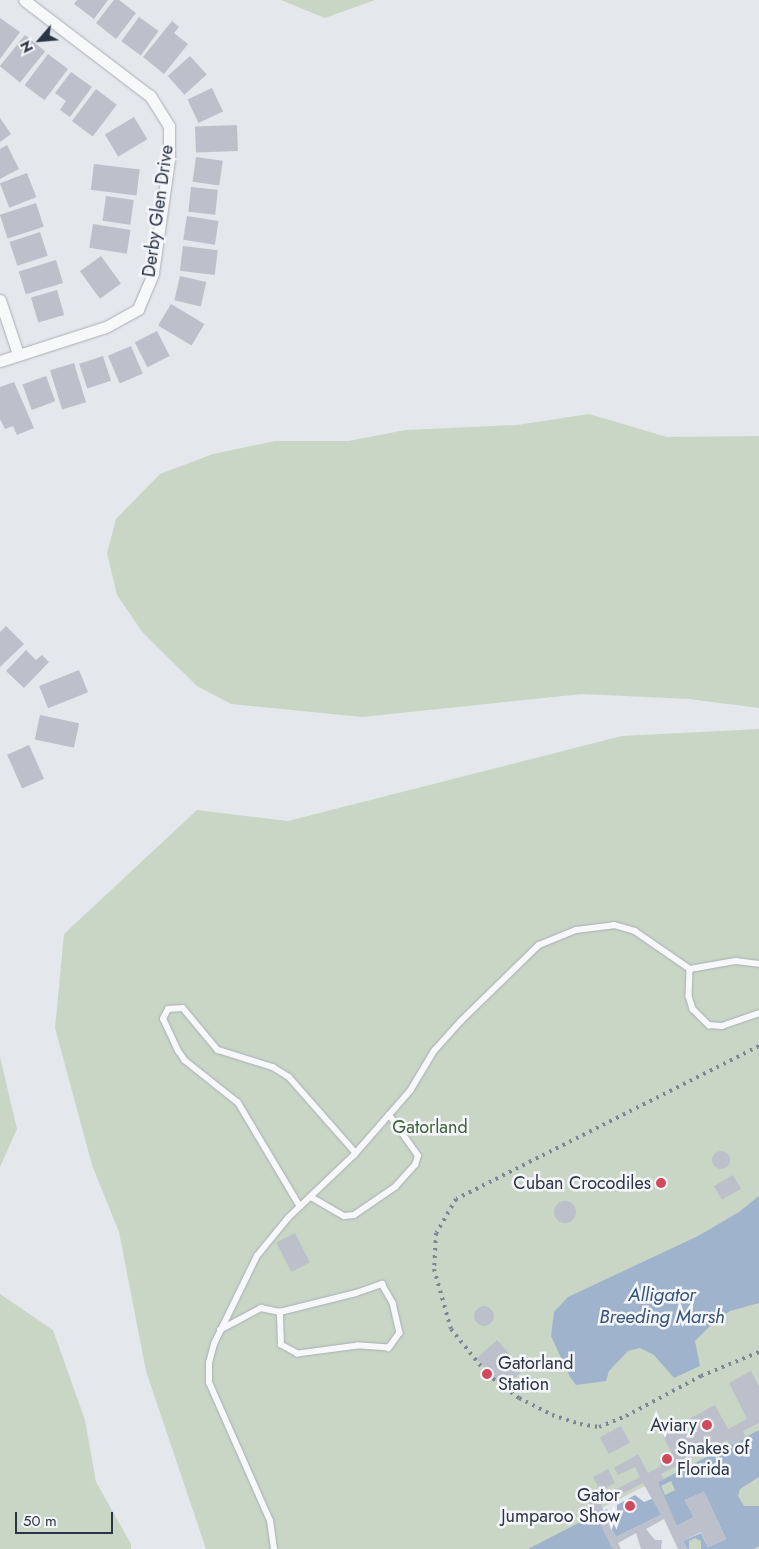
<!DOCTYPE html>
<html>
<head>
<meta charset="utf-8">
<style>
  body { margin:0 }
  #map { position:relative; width:759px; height:1549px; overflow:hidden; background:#e4e7ec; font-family:Jost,sans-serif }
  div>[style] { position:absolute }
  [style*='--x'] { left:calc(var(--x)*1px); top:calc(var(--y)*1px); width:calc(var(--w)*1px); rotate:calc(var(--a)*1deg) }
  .green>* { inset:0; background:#c9d6c5 }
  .water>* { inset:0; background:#9fb4cc }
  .pier>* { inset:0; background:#e4e7ec }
  .building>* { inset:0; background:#bbc0ca; transform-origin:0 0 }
  .round { border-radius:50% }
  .roads { filter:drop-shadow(0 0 1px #a9aeb7) drop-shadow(0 0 1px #a9aeb7) }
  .lane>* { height:5.5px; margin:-2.75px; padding:0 2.75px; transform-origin:2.75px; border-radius:2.75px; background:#f7f8fa }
  .street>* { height:11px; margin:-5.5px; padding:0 5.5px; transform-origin:5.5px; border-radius:5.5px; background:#f7f8fa }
  .rail>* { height:4px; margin-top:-2px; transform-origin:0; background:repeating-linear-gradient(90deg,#7d8696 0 2.5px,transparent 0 7.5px) }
  .dots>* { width:14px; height:14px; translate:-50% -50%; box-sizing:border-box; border:2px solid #f4f6f9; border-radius:50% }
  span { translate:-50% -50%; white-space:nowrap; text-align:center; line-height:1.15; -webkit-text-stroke:5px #f4f6f9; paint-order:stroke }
  .street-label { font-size:18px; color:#2b3445 }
  .park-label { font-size:18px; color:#3f6138 }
  .poi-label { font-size:18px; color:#2b3445 }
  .right { translate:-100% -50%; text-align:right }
  .left { translate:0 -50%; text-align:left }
  .water-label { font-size:19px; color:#34527a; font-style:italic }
  .north { position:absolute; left:15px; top:15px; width:50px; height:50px; -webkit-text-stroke:4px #f4f6f9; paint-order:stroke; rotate:243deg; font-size:14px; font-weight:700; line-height:20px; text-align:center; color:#2b3445 }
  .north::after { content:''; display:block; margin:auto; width:18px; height:22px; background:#2b3445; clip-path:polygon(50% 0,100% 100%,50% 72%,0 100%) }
  .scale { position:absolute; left:15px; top:1512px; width:98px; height:22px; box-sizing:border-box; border:2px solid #2b3445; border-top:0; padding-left:6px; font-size:15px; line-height:18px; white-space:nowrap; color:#2b3445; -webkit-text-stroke:4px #f4f6f9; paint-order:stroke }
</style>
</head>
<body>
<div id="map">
  <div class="green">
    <div style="clip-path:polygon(281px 0,375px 0,325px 18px)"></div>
    <div style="clip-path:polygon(589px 414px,667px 437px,759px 436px,759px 708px,689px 699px,582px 694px,362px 717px,231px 704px,197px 686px,143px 633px,117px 595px,107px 553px,116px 519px,160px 474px,213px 454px,275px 441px,349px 441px,405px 430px,517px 425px)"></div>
    <div style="clip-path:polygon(759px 729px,759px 1549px,206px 1549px,146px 1371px,119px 1232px,92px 1165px,55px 1028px,64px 934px,197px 810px,288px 821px,622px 736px)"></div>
    <div style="clip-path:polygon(0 1057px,17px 1129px,0 1167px)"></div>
    <div style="clip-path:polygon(0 1294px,53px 1330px,85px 1420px,96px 1482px,131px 1544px,131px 1549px,0 1549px)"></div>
  </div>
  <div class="water">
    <div style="clip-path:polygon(759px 1196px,759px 1303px,730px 1311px,713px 1323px,695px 1341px,700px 1366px,674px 1378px,654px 1355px,640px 1348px,628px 1351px,609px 1371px,606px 1381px,576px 1385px,570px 1377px,551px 1336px,554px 1312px,568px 1297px,698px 1236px,739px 1212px)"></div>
    <div style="clip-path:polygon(evenodd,759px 1430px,759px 1477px,740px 1489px,738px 1496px,744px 1506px,759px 1506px,759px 1546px,754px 1549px,701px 1549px,701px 1541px,695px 1538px,689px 1541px,689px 1549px,528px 1549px,759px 1430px,671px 1481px,675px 1490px,665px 1495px,661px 1486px,671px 1481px)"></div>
  </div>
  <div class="pier">
    <div style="clip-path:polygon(evenodd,645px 1486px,677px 1526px,694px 1517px,685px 1500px,704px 1492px,726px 1539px,708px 1547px,701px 1533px,683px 1541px,687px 1549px,613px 1549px,596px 1511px,645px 1486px,635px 1495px,644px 1502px,654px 1498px,661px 1515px,616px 1537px,603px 1511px,607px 1509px,612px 1516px,617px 1513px,617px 1505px,624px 1501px,634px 1514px,628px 1499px,635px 1495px)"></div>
  </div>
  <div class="building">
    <div style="clip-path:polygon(77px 0,108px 0,94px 19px,74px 4px)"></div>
    <div style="clip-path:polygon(114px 0,119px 0,136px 13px,116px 39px,96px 23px)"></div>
    <div style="left:139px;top:17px;width:24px;height:30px;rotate:36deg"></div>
    <div style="clip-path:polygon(0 18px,20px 32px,0 59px)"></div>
    <div style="clip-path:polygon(172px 21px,179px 27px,174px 33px,188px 44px,164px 74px,143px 57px)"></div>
    <div style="left:25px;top:35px;width:26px;height:40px;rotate:39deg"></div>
    <div style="left:48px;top:54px;width:25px;height:39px;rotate:37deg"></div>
    <div style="left:190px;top:56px;width:25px;height:30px;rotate:48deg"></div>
    <div style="clip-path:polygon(71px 72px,92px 87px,70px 117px,60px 110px,66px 101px,55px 93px)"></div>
    <div style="left:212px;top:88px;width:26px;height:27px;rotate:65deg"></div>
    <div style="left:96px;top:89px;width:26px;height:40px;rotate:37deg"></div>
    <div style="left:134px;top:117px;width:26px;height:34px;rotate:59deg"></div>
    <div style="clip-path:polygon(0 118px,11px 134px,0 142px)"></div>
    <div style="left:237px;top:125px;width:26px;height:42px;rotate:88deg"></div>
    <div style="clip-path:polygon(7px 145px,19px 169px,0 179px,0 149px)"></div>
    <div style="left:196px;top:157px;width:27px;height:25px;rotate:8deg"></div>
    <div style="left:94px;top:164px;width:46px;height:26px;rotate:7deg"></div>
    <div style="left:27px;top:173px;width:26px;height:29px;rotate:69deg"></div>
    <div style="left:191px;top:187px;width:27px;height:25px;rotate:6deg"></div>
    <div style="left:106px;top:196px;width:28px;height:25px;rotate:8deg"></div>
    <div style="left:36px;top:203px;width:25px;height:38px;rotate:72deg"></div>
    <div style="left:187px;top:216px;width:32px;height:24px;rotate:9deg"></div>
    <div style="left:93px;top:224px;width:38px;height:24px;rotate:9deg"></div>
    <div style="left:40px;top:232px;width:25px;height:32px;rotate:72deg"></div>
    <div style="left:183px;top:246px;width:35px;height:25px;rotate:7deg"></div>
    <div style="left:101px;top:256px;width:34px;height:26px;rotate:54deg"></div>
    <div style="left:56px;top:260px;width:24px;height:39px;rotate:73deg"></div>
    <div style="left:180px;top:276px;width:27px;height:25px;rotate:13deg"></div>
    <div style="left:57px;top:290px;width:26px;height:27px;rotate:74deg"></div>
    <div style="left:171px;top:304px;width:39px;height:25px;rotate:31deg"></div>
    <div style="left:157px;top:331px;width:28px;height:25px;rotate:63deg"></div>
    <div style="left:131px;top:346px;width:30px;height:25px;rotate:67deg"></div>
    <div style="left:103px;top:356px;width:26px;height:25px;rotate:72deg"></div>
    <div style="left:74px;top:363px;width:41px;height:25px;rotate:73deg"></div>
    <div style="left:46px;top:376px;width:27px;height:25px;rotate:70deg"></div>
    <div style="clip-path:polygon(14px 382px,34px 428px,17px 435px,13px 426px,5px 429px,0 419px,0 387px)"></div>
    <div style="clip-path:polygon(6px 626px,24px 644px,0 667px,0 632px)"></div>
    <div style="clip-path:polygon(26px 650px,36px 660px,42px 655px,49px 662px,24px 688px,6px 671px)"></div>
    <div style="left:79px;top:670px;width:24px;height:43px;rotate:68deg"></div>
    <div style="left:40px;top:715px;width:40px;height:25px;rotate:12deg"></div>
    <div style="left:29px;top:745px;width:37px;height:24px;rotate:66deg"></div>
    <div class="round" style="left:712px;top:1151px;width:18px;height:18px"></div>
    <div style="left:733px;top:1175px;width:16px;height:22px;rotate:60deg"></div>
    <div class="round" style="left:554px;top:1201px;width:22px;height:22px"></div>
    <div style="left:295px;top:1233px;width:33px;height:21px;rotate:63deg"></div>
    <div class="round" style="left:474px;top:1306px;width:20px;height:20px"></div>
    <div style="left:497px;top:1340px;width:40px;height:28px;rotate:48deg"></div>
    <div style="clip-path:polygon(evenodd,751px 1371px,759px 1387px,759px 1423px,743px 1431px,746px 1438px,730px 1446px,727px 1440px,661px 1474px,664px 1479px,658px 1482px,677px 1526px,694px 1517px,685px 1500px,704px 1492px,726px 1539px,708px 1547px,701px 1532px,683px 1541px,687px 1549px,678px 1549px,664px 1519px,646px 1529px,655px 1540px,662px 1540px,661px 1549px,641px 1549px,636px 1533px,618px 1543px,621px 1549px,613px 1549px,589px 1503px,640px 1477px,635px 1467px,618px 1475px,614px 1468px,638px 1454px,648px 1473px,661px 1466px,659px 1460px,672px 1454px,663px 1436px,684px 1425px,688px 1432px,692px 1430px,687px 1420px,715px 1405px,728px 1429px,747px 1419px,729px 1383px,751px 1371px,643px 1483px,661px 1515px,616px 1537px,601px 1505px,643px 1483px)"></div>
    <div style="left:621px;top:1426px;width:19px;height:24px;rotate:62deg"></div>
    <div style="left:608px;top:1469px;width:16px;height:17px;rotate:63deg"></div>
  </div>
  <div class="roads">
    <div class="lane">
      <div style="--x:690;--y:969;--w:27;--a:92"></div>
      <div style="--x:689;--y:996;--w:14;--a:73"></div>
      <div style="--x:693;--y:1009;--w:23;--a:45"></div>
      <div style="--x:709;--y:1025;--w:13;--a:4"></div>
      <div style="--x:722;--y:1026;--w:39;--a:-19"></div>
      <div style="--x:311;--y:1197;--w:38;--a:30"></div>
      <div style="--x:344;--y:1216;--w:10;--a:-6"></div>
      <div style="--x:354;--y:1215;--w:50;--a:-34.3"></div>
      <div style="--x:395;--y:1187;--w:30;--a:-48"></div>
      <div style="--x:415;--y:1165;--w:9;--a:-72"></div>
      <div style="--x:418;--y:1156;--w:50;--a:-125.3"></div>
      <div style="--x:300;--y:1207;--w:121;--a:-120.8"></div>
      <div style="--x:238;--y:1103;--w:68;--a:-141.6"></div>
      <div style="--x:185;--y:1061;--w:12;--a:-125"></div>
      <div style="--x:178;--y:1051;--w:35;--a:-115"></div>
      <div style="--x:163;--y:1019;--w:11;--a:-63"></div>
      <div style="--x:168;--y:1009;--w:15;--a:-4"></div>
      <div style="--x:183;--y:1008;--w:55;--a:50.2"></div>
      <div style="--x:218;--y:1050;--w:58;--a:17.2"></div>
      <div style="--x:273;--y:1067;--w:19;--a:32"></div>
      <div style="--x:289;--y:1077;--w:101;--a:48.6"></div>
      <div style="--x:220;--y:1330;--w:47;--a:-28.2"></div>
      <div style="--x:261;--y:1308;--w:19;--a:12"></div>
      <div style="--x:280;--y:1312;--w:78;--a:-14"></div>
      <div style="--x:356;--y:1293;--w:28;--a:-19"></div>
      <div style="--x:382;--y:1284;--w:22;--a:60"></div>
      <div style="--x:393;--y:1303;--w:31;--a:77"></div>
      <div style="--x:400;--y:1333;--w:19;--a:126"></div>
      <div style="--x:389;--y:1348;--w:31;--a:-176"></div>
      <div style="--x:358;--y:1346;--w:61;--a:172.4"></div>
      <div style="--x:298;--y:1354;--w:19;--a:-152"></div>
      <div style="--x:281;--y:1345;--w:33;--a:-92"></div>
      <div style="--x:274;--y:1549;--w:28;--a:-98"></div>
      <div style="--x:270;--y:1521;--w:151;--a:-113.8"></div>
      <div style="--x:209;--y:1383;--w:20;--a:-90"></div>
      <div style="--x:209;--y:1363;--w:20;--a:-75"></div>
      <div style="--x:214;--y:1344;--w:98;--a:-64"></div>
      <div style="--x:257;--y:1256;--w:49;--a:-50.8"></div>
      <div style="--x:288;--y:1218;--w:91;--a:-43.7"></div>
      <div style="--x:354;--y:1155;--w:85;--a:-48.8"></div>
      <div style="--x:410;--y:1091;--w:47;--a:-59"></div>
      <div style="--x:434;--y:1051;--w:39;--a:-48"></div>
      <div style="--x:460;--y:1022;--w:110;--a:-44.3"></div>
      <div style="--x:539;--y:945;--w:40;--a:-22"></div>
      <div style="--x:576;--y:930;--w:38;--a:-7"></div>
      <div style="--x:614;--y:925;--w:22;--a:16"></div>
      <div style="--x:635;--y:931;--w:67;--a:34.6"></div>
      <div style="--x:690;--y:969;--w:47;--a:-9.9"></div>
      <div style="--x:736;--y:961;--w:23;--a:7"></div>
    </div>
    <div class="street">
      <div style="--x:0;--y:300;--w:57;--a:71.6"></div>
      <div style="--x:0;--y:361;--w:111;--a:-17.8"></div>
      <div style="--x:106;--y:327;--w:37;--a:-29"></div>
      <div style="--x:138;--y:309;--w:39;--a:-67"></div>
      <div style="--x:153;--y:273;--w:115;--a:-82"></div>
      <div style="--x:169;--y:159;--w:33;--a:-90"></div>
      <div style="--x:169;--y:126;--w:36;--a:-122"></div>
      <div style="--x:150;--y:96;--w:158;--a:-142.7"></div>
    </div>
  </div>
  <div class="rail">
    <div style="--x:759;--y:1046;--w:339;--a:153.2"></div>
    <div style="--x:456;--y:1199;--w:39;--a:120"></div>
    <div style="--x:436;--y:1233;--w:36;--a:93"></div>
    <div style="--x:434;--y:1269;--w:62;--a:74.2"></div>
    <div style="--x:451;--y:1329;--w:58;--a:51.3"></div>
    <div style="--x:487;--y:1374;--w:40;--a:37"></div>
    <div style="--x:519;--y:1398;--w:37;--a:27"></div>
    <div style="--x:552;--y:1415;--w:29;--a:18"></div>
    <div style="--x:580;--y:1424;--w:19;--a:9"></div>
    <div style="--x:599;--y:1427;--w:29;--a:-22"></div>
    <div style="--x:626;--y:1416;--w:85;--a:-28.1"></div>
    <div style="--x:701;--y:1376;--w:63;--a:-22.5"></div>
  </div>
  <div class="dots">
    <div style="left:661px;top:1183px;background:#d1495b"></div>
    <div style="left:487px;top:1374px;background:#d1495b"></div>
    <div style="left:707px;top:1425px;background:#d1495b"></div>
    <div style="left:667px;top:1459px;background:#d1495b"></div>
    <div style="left:630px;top:1506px;background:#d1495b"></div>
  </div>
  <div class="street-label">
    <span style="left:158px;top:211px;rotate:-82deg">Derby Glen Drive</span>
  </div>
  <div class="park-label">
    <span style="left:430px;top:1127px">Gatorland</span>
  </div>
  <div class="poi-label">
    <span class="right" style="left:651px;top:1183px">Cuban Crocodiles</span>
    <span class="left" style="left:498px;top:1374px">Gatorland<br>Station</span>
    <span class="right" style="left:697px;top:1425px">Aviary</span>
    <span class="left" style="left:677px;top:1459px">Snakes of<br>Florida</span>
    <span class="right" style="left:620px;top:1506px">Gator<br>Jumparoo Show</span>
  </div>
  <div class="water-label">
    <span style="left:662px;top:1306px">Alligator<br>Breeding Marsh</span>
  </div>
  <div class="north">N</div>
  <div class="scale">50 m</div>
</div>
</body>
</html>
